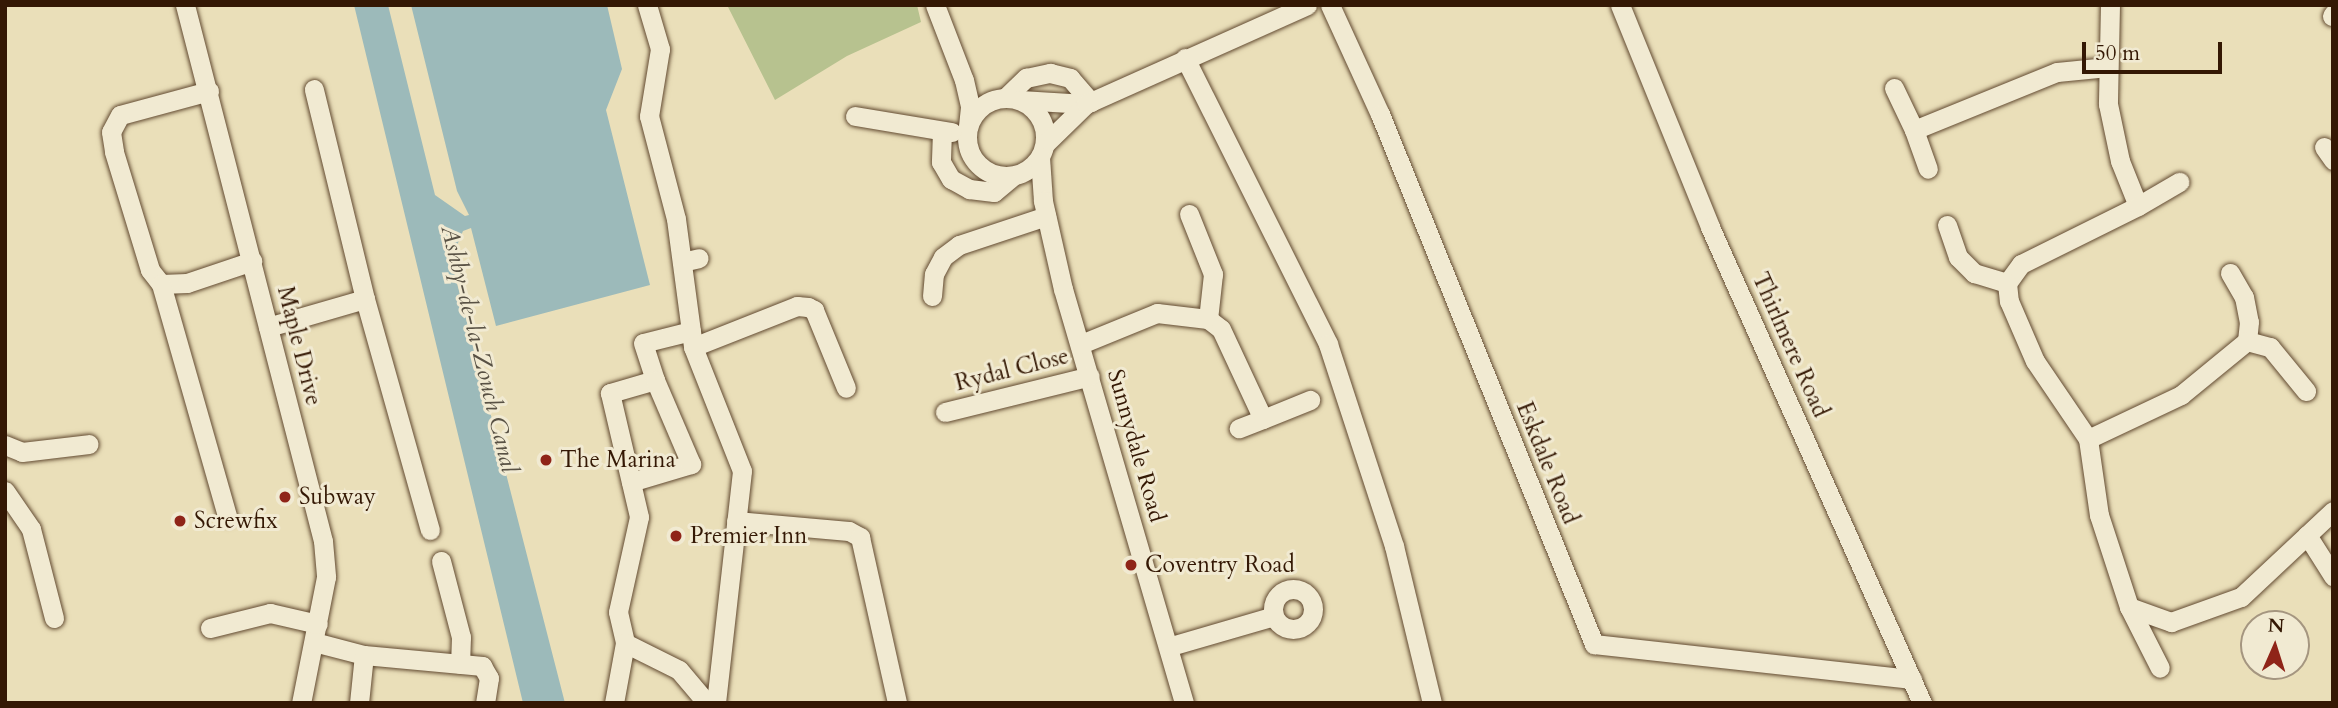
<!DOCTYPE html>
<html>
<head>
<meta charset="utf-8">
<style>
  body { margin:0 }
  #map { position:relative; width:2338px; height:708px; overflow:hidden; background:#eadfb9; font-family:Cardo,serif }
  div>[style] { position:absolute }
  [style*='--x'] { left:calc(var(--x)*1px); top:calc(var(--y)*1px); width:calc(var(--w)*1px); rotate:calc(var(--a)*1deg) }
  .green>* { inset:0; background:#b7c28f }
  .water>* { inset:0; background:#9cbaba }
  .roads { filter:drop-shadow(0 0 2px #624a31) drop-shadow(0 0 2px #624a31) }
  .minor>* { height:19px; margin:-9.5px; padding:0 9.5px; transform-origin:9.5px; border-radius:9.5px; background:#f1ead2 }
  .minor>.ring { margin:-9.5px; padding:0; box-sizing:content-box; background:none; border:19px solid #f1ead2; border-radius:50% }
  .dots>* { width:19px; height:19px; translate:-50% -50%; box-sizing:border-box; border:4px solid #f1ead2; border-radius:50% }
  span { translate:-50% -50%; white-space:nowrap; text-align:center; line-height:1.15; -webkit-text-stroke:6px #f1ead2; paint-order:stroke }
  .street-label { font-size:23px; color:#341804 }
  .poi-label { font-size:23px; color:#341804 }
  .left { translate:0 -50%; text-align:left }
  .water-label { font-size:24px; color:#585144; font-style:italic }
  .frame { position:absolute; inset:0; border:7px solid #341804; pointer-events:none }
  .north { position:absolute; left:2240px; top:610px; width:70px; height:70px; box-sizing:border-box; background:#f1ead2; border:2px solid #a59680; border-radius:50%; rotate:3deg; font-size:19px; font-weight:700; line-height:28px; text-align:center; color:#341804 }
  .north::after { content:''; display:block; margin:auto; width:24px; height:32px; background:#8f2418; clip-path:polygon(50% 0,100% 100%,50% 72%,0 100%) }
  .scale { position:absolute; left:2082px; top:42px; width:140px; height:32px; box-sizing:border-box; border:4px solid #341804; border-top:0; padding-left:9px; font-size:21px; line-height:24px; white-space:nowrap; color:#341804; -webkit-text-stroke:5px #f1ead2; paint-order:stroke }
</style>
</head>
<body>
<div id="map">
  <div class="green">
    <div style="clip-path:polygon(727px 5px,917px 5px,921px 22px,847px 56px,775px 100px)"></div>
  </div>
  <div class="water">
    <div style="clip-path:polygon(354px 5px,388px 5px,435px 195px,465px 216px,469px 215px,457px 191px,411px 5px,607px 5px,622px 69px,606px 110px,650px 285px,496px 326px,471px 228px,463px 231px,451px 260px,565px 703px,523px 703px)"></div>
  </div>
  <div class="roads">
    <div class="minor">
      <div style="--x:185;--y:5;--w:553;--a:75.56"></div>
      <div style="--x:323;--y:541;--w:36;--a:85"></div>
      <div style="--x:326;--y:577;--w:128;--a:101.2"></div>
      <div style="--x:647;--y:5;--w:46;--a:73.5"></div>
      <div style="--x:660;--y:49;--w:68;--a:99.3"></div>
      <div style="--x:649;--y:116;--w:106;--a:75.3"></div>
      <div style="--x:676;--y:219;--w:129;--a:82.4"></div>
      <div style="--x:693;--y:347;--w:133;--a:68.4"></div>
      <div style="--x:742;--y:471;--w:233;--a:96.4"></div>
      <div style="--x:935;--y:5;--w:80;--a:68.9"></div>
      <div style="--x:964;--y:80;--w:28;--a:77"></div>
      <div style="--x:970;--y:107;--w:20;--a:96"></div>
      <div style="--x:1330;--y:5;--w:120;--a:65.4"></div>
      <div style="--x:1380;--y:114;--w:572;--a:68.01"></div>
      <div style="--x:1594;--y:644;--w:320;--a:6.3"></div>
      <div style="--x:1620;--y:5;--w:240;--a:67.9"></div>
      <div style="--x:1710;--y:227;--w:521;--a:65.99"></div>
      <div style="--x:2110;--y:5;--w:99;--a:91.2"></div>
      <div style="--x:2108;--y:104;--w:58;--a:78.1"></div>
      <div style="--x:2120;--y:161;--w:48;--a:68.2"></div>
      <div style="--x:2138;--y:206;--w:131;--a:153.6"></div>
      <div style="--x:2021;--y:264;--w:24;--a:126"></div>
      <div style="--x:2007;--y:283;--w:18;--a:84"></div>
      <div style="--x:2009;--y:301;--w:65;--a:66.6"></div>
      <div style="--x:2035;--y:361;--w:94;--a:55.8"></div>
      <div style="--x:2088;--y:439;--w:77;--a:81.8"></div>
      <div style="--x:2099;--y:515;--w:97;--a:71.9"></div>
      <div style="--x:2129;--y:607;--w:45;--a:19.7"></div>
      <div style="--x:2171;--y:622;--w:74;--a:-19.7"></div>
      <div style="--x:2241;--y:597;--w:126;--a:-43.1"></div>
      <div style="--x:2332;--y:16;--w:2;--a:-63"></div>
      <div style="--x:1185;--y:58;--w:320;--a:63.4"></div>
      <div style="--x:1328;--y:344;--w:213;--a:71.9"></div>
      <div style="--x:1394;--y:546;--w:162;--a:76.4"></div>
      <div style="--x:1894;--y:88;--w:47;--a:64.5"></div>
      <div style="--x:1914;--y:130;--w:154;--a:-22.1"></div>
      <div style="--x:2057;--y:72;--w:51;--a:-5.6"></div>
      <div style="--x:209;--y:91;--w:92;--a:164.9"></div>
      <div style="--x:120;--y:115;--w:19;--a:118"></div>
      <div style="--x:111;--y:132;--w:20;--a:81"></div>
      <div style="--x:114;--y:152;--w:123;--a:73"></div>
      <div style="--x:150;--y:270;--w:18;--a:52"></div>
      <div style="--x:161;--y:284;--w:26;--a:-2"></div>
      <div style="--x:187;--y:283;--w:69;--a:-18.7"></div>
      <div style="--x:1006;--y:97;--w:28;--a:-44"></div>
      <div style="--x:1026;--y:78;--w:25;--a:-12"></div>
      <div style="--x:1050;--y:73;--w:21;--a:14"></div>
      <div style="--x:1070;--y:78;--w:32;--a:49"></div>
      <div class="ring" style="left:967px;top:98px;width:59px;height:59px"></div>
      <div style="--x:1020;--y:100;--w:66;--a:3.5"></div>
      <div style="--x:855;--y:116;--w:98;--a:9.4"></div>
      <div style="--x:1914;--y:130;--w:41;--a:70.3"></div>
      <div style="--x:942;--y:131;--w:31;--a:92"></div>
      <div style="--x:941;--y:162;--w:20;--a:60"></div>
      <div style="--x:951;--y:179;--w:21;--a:29"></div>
      <div style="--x:969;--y:189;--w:25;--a:7"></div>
      <div style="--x:994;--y:192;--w:25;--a:-40"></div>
      <div style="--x:1045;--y:144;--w:57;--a:-44.3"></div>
      <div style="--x:1086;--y:104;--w:242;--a:-24.1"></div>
      <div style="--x:2324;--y:147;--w:16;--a:55"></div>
      <div style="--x:1040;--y:157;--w:44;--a:86.1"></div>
      <div style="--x:1043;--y:201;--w:90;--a:77.2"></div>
      <div style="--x:1063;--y:289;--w:431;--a:73.7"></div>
      <div style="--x:2138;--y:206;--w:48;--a:-30.3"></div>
      <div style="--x:1189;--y:214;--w:65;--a:68.2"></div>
      <div style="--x:1213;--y:274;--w:45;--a:96.3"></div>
      <div style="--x:1947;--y:225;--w:34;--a:71"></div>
      <div style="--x:1958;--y:257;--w:23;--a:45"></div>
      <div style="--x:1974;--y:273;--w:34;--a:17"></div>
      <div style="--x:682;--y:262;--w:17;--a:-13"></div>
      <div style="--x:2230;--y:273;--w:28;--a:60"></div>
      <div style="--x:2244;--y:297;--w:25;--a:79"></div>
      <div style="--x:2249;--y:322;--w:19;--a:96"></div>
      <div style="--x:161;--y:284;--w:241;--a:74.1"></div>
      <div style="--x:932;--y:296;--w:22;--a:-85"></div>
      <div style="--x:934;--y:274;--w:19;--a:-62"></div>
      <div style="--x:943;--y:257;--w:20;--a:-37"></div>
      <div style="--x:959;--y:245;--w:92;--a:-18.4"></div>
      <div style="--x:365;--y:299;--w:240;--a:74.3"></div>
      <div style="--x:268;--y:327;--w:101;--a:-16.1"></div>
      <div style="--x:365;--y:299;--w:216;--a:-103.7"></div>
      <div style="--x:691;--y:331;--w:49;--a:166"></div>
      <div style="--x:643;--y:343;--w:39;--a:72"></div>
      <div style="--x:655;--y:380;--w:47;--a:163.9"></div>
      <div style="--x:610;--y:393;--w:127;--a:76.8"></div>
      <div style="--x:639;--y:517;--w:97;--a:102.5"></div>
      <div style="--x:618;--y:612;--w:32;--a:77"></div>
      <div style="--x:625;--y:643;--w:60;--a:26.6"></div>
      <div style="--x:679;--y:670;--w:43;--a:49.7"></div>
      <div style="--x:2247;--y:341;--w:24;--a:15"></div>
      <div style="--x:2270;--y:347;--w:57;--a:50.7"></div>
      <div style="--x:1081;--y:344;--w:82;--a:-22.2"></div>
      <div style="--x:1157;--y:313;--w:51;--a:6.7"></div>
      <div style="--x:1208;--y:319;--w:16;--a:38"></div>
      <div style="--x:1221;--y:329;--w:99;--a:65"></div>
      <div style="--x:1263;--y:419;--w:26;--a:159"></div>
      <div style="--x:693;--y:347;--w:112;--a:-21.5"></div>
      <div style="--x:797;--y:306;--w:11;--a:5"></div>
      <div style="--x:808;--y:307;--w:7;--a:27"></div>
      <div style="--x:814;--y:310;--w:84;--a:67.7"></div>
      <div style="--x:945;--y:412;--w:149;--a:-13.9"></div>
      <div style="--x:1263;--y:419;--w:51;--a:-22"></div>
      <div style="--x:2088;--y:439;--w:103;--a:-25.3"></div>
      <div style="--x:2181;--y:395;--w:85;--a:-39.3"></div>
      <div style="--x:5;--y:445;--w:18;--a:22"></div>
      <div style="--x:22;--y:452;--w:67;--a:-6.8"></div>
      <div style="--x:631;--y:482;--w:63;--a:-16.7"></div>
      <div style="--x:691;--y:464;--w:91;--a:-113.2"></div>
      <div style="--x:5;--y:491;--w:46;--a:55.6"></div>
      <div style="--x:31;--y:529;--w:92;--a:75.5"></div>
      <div style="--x:736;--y:521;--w:113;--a:5.1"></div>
      <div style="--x:849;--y:531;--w:13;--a:29"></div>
      <div style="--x:860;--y:537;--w:170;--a:77.4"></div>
      <div style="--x:2307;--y:535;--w:49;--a:57.6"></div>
      <div style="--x:441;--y:561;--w:79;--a:75.3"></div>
      <div style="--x:461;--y:637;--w:27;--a:92"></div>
      <div class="ring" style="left:1273px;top:589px;width:21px;height:21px"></div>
      <div style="--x:2129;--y:607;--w:68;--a:63.1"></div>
      <div style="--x:210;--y:628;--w:62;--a:-14"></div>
      <div style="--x:270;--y:613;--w:49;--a:12.9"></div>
      <div style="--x:314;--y:642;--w:52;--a:14.6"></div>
      <div style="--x:364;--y:655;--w:119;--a:5.3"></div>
      <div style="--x:482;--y:666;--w:14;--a:60"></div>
      <div style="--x:489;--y:678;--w:25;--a:99"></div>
      <div style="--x:1171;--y:646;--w:107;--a:-16.2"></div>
      <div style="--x:359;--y:703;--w:48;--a:-84.1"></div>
      <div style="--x:614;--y:703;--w:61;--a:-79.6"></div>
    </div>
  </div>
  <div class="dots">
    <div style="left:546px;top:460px;background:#8f2418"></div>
    <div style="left:285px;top:497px;background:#8f2418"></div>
    <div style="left:180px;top:521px;background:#8f2418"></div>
    <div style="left:676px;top:536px;background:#8f2418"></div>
    <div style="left:1131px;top:565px;background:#8f2418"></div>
  </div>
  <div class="street-label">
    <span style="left:1790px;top:345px;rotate:66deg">Thirlmere Road</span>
    <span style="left:299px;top:346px;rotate:76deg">Maple Drive</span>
    <span style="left:1012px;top:370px;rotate:-14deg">Rydal Close</span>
    <span style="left:1136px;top:446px;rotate:74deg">Sunnydale Road</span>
    <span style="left:1547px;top:463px;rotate:68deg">Eskdale Road</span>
  </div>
  <div class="poi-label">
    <span class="left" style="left:560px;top:460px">The Marina</span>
    <span class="left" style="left:299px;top:497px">Subway</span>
    <span class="left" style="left:194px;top:521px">Screwfix</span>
    <span class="left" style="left:690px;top:536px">Premier Inn</span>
    <span class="left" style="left:1145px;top:565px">Coventry Road</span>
  </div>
  <div class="water-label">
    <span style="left:479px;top:349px;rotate:76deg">Ashby-de-la-Zouch Canal</span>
  </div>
  <div class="frame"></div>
  <div class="north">N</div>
  <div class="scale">50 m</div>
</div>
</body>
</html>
